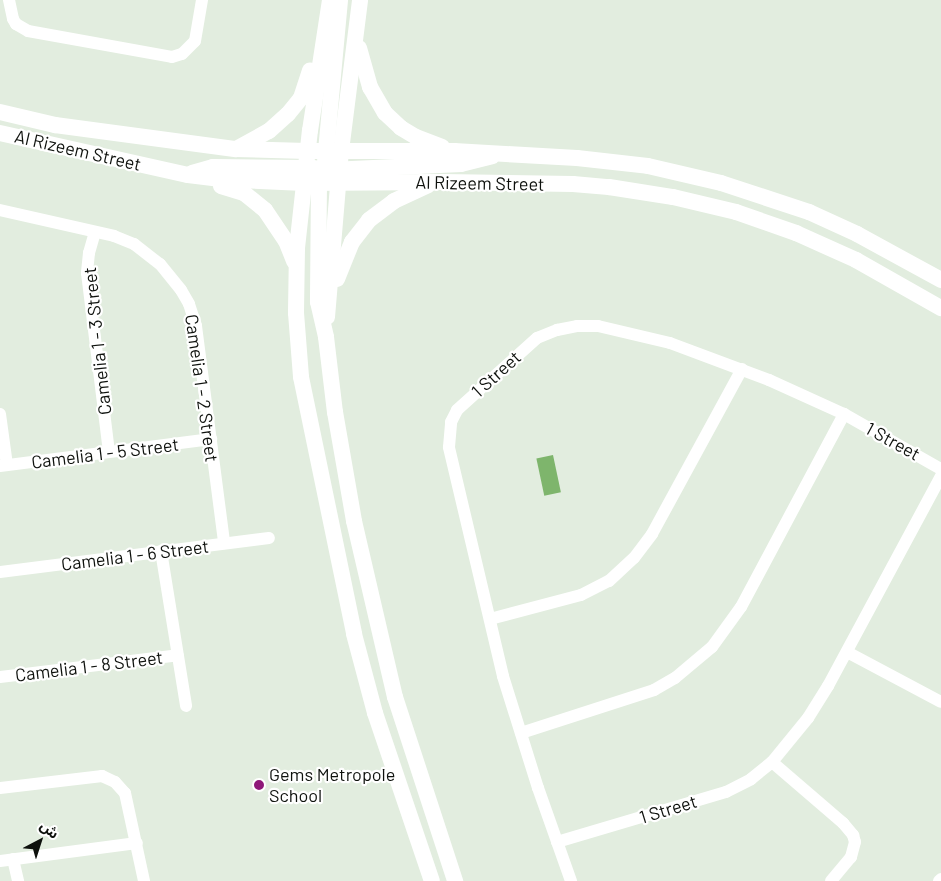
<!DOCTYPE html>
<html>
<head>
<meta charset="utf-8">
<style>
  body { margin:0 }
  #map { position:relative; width:941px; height:881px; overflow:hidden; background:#e2eddf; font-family:Barlow,"Noto Sans Arabic",sans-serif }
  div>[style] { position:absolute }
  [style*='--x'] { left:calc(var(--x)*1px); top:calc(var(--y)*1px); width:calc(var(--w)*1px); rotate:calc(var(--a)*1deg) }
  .water>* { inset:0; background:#7eb56c; transform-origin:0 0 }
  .minor>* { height:12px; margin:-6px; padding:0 6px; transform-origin:6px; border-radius:6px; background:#fff }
  .tertiary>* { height:16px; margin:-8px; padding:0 8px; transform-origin:8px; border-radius:8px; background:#fff }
  .dots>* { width:14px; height:14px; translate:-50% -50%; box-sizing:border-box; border:2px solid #fff; border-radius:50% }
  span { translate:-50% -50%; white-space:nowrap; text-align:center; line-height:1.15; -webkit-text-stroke:4.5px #fff; paint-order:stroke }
  .street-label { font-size:18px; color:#0e110d }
  .poi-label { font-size:18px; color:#0e110d }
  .left { translate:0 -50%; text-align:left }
  .north { position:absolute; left:15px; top:816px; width:50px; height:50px; -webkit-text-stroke:4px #fff; paint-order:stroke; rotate:40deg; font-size:14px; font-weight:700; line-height:20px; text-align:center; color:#0e110d }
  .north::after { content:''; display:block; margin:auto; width:18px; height:22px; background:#0e110d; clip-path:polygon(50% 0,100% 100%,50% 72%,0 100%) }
</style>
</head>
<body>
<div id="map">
  <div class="water">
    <div style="left:553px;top:455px;width:38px;height:17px;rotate:78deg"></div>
  </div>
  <div class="minor">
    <div style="--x:9;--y:0;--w:19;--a:78"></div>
    <div style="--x:13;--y:19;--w:6;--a:59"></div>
    <div style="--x:16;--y:24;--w:14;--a:30"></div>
    <div style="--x:28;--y:31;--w:146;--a:10.2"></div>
    <div style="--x:172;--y:57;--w:10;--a:-17"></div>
    <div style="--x:182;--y:54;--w:18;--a:-45"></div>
    <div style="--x:195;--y:41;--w:42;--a:-80.3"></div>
    <div style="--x:0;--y:210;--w:117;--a:12.8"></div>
    <div style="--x:114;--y:236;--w:22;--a:22"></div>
    <div style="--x:134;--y:244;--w:33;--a:38"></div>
    <div style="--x:160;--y:264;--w:33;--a:51"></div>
    <div style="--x:181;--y:290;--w:16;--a:60"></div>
    <div style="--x:189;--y:304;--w:23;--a:72"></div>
    <div style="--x:196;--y:326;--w:219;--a:82.6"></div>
    <div style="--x:95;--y:232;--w:22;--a:106"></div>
    <div style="--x:89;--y:253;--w:20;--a:96"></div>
    <div style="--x:87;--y:273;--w:179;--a:83"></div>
    <div style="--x:0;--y:414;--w:51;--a:82.2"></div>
    <div style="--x:0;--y:466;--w:213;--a:-7.3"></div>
    <div style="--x:161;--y:551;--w:157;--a:80.8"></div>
    <div style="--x:0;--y:572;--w:271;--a:-7.2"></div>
    <div style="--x:490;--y:619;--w:94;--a:-14.8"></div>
    <div style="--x:581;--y:595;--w:31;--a:-27"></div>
    <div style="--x:609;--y:581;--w:34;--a:-43"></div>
    <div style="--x:634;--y:558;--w:30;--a:-53"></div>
    <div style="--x:652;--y:534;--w:188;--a:-61.4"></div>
    <div style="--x:847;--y:652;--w:106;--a:28"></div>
    <div style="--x:0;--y:677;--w:179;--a:-7"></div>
    <div style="--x:521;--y:733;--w:140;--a:-17.9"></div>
    <div style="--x:654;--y:690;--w:24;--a:-30"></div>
    <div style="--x:675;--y:678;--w:48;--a:-40"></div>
    <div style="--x:712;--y:647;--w:49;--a:-54.1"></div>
    <div style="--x:741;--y:607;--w:219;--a:-61.9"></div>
    <div style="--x:772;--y:762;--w:94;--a:40.7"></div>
    <div style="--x:843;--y:823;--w:16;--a:50"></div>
    <div style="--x:853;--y:835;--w:7;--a:74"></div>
    <div style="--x:855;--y:842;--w:16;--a:105"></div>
    <div style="--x:851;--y:857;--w:31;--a:130"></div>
    <div style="--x:0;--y:788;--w:103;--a:-6.7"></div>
    <div style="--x:102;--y:776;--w:14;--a:25"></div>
    <div style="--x:115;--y:782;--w:15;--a:48"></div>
    <div style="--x:125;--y:793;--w:90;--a:77.8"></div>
    <div style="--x:557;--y:842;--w:176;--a:-16.5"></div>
    <div style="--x:726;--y:792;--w:28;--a:-27"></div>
    <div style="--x:751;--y:779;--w:27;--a:-39"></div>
    <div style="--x:772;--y:762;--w:57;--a:-50.7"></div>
    <div style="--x:808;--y:718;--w:38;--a:-58"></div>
    <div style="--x:828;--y:686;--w:238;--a:-61.7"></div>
    <div style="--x:13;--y:859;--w:23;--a:77"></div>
    <div style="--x:0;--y:861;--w:138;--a:-7.5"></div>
    <div style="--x:571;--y:881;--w:99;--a:-109.5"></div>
    <div style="--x:538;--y:788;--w:117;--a:-107.4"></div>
    <div style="--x:503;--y:676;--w:235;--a:-103.3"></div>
    <div style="--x:449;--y:447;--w:25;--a:-85"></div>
    <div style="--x:451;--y:422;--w:13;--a:-63"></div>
    <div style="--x:457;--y:410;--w:108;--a:-42"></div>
    <div style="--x:537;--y:338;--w:22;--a:-22"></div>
    <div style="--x:557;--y:330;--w:20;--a:-11"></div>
    <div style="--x:577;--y:326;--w:21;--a:0"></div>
    <div style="--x:598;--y:326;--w:74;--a:13.3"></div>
    <div style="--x:670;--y:343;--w:106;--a:20.5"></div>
    <div style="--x:769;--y:380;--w:82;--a:24.4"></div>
    <div style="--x:844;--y:414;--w:112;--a:29.6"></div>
    <div style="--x:939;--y:881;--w:3;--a:-45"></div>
  </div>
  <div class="tertiary">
    <div style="--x:330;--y:0;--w:132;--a:98.7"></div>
    <div style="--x:310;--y:130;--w:119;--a:96.3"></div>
    <div style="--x:297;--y:248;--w:65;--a:90.9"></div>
    <div style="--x:296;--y:313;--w:64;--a:85.5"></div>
    <div style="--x:301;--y:377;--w:262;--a:78.3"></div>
    <div style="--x:354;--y:634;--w:82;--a:75.1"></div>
    <div style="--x:375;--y:713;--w:177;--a:71.3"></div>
    <div style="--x:359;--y:48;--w:41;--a:74.2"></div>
    <div style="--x:370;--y:87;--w:30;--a:60"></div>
    <div style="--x:385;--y:113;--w:22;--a:43"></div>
    <div style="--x:401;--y:128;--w:17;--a:31"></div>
    <div style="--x:416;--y:137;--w:28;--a:21"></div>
    <div style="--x:0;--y:112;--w:57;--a:13.3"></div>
    <div style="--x:55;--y:125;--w:183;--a:7.6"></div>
    <div style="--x:236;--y:149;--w:71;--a:1.6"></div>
    <div style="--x:307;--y:151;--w:147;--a:0"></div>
    <div style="--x:454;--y:151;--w:123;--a:3.3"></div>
    <div style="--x:577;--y:158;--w:71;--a:6.4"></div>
    <div style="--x:648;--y:166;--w:75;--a:13.1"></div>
    <div style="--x:721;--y:183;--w:93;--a:18.2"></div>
    <div style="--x:809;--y:212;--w:53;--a:24.6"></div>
    <div style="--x:857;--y:234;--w:96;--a:28.7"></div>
    <div style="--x:0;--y:133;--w:193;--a:12.6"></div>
    <div style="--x:188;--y:175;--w:31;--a:7"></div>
    <div style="--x:219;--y:179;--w:85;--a:2.7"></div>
    <div style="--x:304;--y:183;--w:137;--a:-0.4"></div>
    <div style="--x:441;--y:182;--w:132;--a:0.9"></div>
    <div style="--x:573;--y:184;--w:36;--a:5"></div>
    <div style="--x:609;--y:187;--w:65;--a:8.9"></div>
    <div style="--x:673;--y:197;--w:65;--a:13.4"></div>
    <div style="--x:736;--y:212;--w:64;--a:19.3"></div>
    <div style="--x:796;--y:233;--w:66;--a:24.2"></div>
    <div style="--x:856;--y:260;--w:98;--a:29.5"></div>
    <div style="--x:238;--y:148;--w:35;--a:-29"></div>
    <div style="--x:269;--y:131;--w:25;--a:-42"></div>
    <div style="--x:288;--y:114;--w:21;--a:-51"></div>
    <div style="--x:301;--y:98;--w:29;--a:-72"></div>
    <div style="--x:325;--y:162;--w:163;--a:-84.7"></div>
    <div style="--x:330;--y:170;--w:131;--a:-2.6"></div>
    <div style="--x:461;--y:164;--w:32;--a:-14"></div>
    <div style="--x:192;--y:173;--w:22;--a:-16"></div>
    <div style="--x:213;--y:167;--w:101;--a:0.6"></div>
    <div style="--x:317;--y:173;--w:9;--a:77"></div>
    <div style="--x:319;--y:182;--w:120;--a:90.5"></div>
    <div style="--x:318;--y:302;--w:36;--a:77"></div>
    <div style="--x:326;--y:337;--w:76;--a:83.2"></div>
    <div style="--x:335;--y:412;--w:111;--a:80.1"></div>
    <div style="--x:354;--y:521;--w:181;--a:76.9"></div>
    <div style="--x:395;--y:697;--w:194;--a:71.9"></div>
    <div style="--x:221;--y:186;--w:24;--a:17"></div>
    <div style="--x:244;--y:193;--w:27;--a:39"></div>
    <div style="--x:265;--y:210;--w:37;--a:56"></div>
    <div style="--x:286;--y:241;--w:22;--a:68"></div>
    <div style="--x:337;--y:279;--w:40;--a:-68"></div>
    <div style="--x:352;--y:242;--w:28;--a:-52"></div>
    <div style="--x:369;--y:220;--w:31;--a:-37"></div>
    <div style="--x:394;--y:201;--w:38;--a:-25"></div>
    <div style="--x:327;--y:317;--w:167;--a:-85.2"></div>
    <div style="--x:341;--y:151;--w:152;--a:-82.8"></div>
  </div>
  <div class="dots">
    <div style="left:259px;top:785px;background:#8e1878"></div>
  </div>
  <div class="street-label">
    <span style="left:78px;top:150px;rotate:13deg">Al Rizeem Street</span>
    <span style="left:480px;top:183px;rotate:1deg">Al Rizeem Street</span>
    <span style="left:97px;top:341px;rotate:-96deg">Camelia 1 - 3 Street</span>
    <span style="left:496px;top:374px;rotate:-42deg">1 Street</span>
    <span style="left:202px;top:388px;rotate:82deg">Camelia 1 - 2 Street</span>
    <span style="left:893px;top:441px;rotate:29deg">1 Street</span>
    <span style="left:105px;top:453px;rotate:-7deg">Camelia 1 - 5 Street</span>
    <span style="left:135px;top:555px;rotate:-7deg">Camelia 1 - 6 Street</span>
    <span style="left:89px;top:666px;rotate:-7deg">Camelia 1 - 8 Street</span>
    <span style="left:668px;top:809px;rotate:-17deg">1 Street</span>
  </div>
  <div class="poi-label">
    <span class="left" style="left:269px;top:785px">Gems Metropole<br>School</span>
  </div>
  <div class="north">ش</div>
</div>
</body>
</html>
